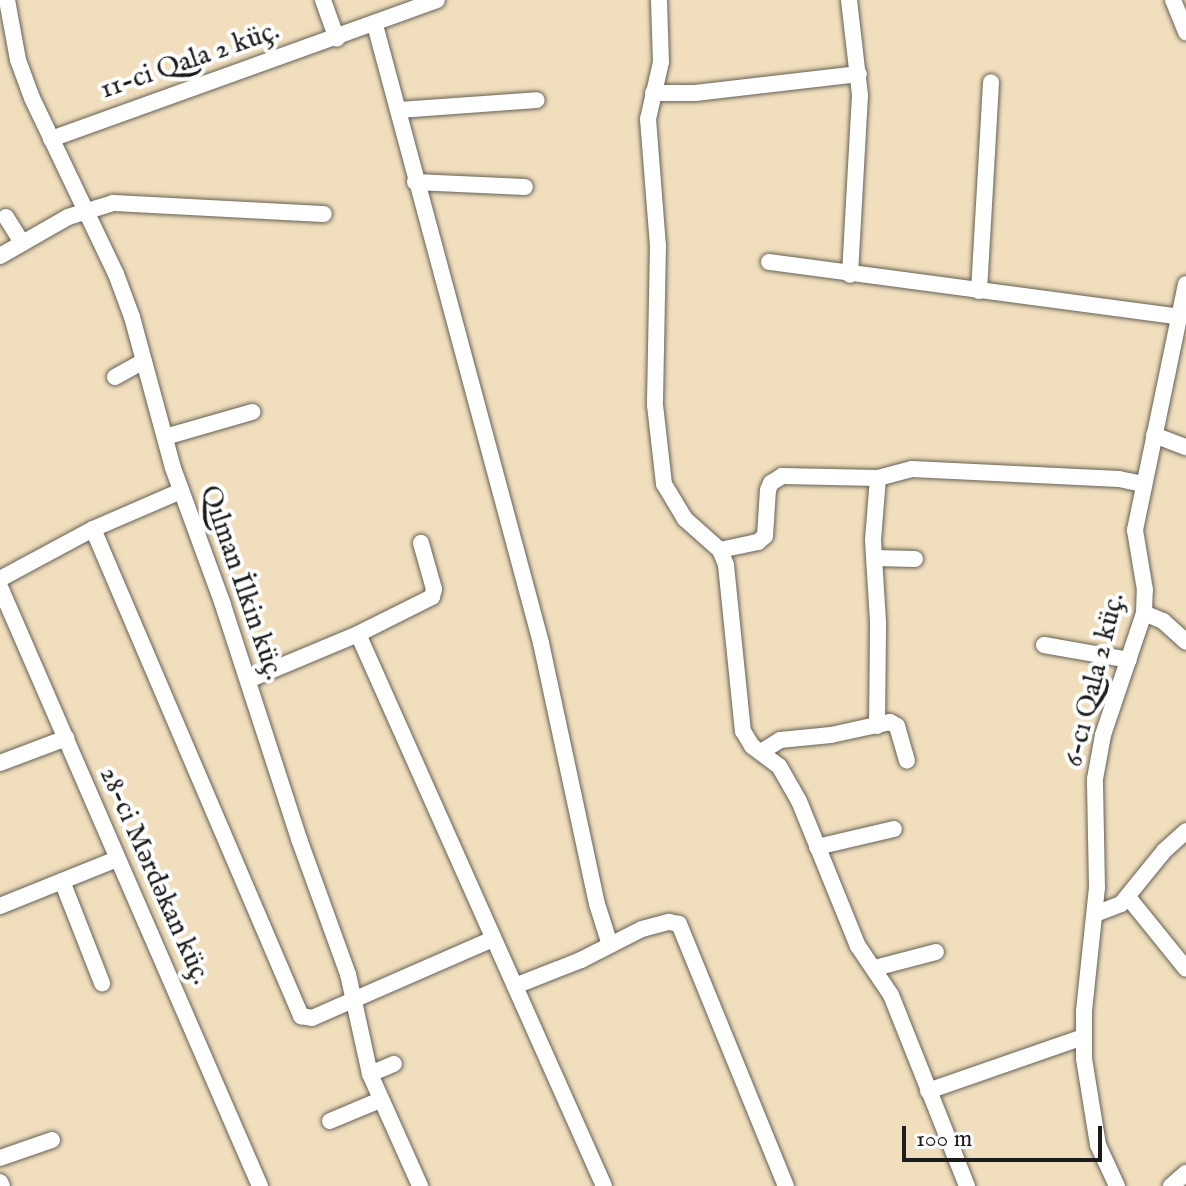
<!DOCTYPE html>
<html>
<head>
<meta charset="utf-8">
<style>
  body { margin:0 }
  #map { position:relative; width:1186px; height:1186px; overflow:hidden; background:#f0debd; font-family:"IM FELL English",serif }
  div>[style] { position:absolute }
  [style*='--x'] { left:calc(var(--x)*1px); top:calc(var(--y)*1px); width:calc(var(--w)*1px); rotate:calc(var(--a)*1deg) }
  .roads { filter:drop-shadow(0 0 2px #666054) drop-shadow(0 0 2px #666054) }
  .minor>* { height:16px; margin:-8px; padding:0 8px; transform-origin:8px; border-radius:8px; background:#fff }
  span { translate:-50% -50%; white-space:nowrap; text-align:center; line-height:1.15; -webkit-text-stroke:8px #fff; paint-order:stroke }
  .street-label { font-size:28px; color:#1c1c1c }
  .scale { position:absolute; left:902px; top:1126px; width:200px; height:36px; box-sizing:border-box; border:4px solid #1c1c1c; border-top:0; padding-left:10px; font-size:24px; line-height:28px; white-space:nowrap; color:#1c1c1c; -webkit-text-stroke:6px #fff; paint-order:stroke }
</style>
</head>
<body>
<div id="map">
  <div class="roads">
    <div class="minor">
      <div style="--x:7;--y:0;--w:61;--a:79.6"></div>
      <div style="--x:18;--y:60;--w:40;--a:69.8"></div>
      <div style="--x:32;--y:98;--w:195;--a:64.5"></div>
      <div style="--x:116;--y:274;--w:46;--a:69.6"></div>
      <div style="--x:132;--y:317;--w:156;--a:74.8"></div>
      <div style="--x:173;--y:468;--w:146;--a:69.9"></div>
      <div style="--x:223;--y:605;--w:246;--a:72"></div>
      <div style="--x:299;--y:839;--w:144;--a:70.1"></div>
      <div style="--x:348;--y:974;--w:102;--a:77.6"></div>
      <div style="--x:370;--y:1074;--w:123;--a:65.9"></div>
      <div style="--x:323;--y:0;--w:41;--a:70.3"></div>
      <div style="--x:659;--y:0;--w:62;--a:88.2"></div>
      <div style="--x:661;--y:62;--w:58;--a:102.8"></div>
      <div style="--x:648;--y:119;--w:126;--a:85.5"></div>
      <div style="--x:658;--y:245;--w:160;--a:91.1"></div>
      <div style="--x:655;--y:405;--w:80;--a:83.5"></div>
      <div style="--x:664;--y:484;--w:41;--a:59"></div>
      <div style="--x:685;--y:519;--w:47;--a:41.5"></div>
      <div style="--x:720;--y:550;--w:16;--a:68"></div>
      <div style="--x:726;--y:565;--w:167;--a:84.2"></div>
      <div style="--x:743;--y:731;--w:17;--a:59"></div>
      <div style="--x:752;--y:746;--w:34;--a:37"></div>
      <div style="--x:779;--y:766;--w:40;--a:60.3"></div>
      <div style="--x:799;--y:801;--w:157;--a:67.9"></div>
      <div style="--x:858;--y:946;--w:59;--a:56"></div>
      <div style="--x:891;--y:995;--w:206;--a:68.3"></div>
      <div style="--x:849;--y:0;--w:96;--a:83.4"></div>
      <div style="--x:860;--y:95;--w:180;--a:93.2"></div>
      <div style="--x:1173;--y:0;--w:35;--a:68"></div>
      <div style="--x:375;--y:25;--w:640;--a:74.96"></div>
      <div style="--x:541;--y:643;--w:267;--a:77.9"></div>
      <div style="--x:597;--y:904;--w:43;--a:72.4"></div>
      <div style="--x:653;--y:93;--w:42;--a:0"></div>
      <div style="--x:695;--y:93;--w:165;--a:-6.6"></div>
      <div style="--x:399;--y:110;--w:138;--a:-4.1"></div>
      <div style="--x:51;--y:139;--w:410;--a:-19.8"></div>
      <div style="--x:415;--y:182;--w:110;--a:2.6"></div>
      <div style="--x:6;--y:217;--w:31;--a:58"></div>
      <div style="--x:0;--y:256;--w:78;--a:-29.8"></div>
      <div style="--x:68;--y:217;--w:47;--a:-17.3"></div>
      <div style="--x:113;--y:203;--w:211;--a:3"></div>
      <div style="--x:769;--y:262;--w:415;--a:7.6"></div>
      <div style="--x:979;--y:291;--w:209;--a:-86.7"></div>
      <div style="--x:115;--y:377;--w:33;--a:-29"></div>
      <div style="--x:1154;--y:435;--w:34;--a:21"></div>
      <div style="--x:165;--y:437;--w:91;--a:-16"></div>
      <div style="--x:93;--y:529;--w:530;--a:66.87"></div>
      <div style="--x:301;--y:1016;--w:11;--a:10"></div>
      <div style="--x:312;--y:1018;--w:197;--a:-23.6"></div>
      <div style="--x:720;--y:550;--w:39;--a:-12"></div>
      <div style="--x:758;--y:542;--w:9;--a:-41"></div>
      <div style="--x:765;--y:536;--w:46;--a:-86.3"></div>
      <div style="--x:768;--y:490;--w:8;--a:-67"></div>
      <div style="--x:771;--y:483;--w:13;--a:-32"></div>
      <div style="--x:782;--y:476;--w:96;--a:1.2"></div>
      <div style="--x:878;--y:478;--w:35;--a:-15"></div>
      <div style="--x:912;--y:469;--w:207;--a:2.8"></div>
      <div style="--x:1119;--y:479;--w:25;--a:12"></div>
      <div style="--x:875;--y:558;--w:40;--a:1.4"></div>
      <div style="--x:0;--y:579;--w:106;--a:-28.3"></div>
      <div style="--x:93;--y:529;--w:96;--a:-23.4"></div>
      <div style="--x:0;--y:587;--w:653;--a:66.54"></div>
      <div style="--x:1144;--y:613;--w:21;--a:23"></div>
      <div style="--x:1163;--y:621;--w:31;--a:42"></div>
      <div style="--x:358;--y:634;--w:604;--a:65.98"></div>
      <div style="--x:1044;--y:645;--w:86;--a:10"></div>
      <div style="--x:248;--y:680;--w:119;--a:-22.7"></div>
      <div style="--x:358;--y:634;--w:83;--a:-26.6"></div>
      <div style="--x:432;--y:597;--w:8;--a:-76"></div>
      <div style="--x:434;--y:589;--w:48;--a:-105.8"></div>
      <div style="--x:877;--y:726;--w:104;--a:-89.4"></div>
      <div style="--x:878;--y:622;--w:82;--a:-93.5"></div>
      <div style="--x:873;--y:540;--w:62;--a:-85.4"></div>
      <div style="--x:761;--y:752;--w:22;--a:-32"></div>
      <div style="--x:780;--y:740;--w:51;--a:-5.6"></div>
      <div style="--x:831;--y:735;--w:60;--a:-12.4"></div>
      <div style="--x:890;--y:722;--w:8;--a:30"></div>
      <div style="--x:897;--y:726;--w:36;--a:74"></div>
      <div style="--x:0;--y:763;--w:71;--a:-20.7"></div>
      <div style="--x:817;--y:847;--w:79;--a:-13.2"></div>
      <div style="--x:62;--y:881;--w:110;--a:68.6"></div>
      <div style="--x:1128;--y:897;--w:92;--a:51.1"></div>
      <div style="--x:0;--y:906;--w:126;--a:-21.9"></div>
      <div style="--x:1095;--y:914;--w:28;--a:-21"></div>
      <div style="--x:1121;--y:904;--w:68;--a:-50.9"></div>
      <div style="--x:1164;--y:851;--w:30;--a:-42"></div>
      <div style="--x:875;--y:968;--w:63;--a:-14.7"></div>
      <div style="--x:515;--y:986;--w:71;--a:-21.5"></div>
      <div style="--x:581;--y:960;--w:68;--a:-26.9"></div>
      <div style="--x:642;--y:929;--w:28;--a:-15"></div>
      <div style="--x:669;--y:922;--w:10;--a:11"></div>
      <div style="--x:679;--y:924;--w:283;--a:67.8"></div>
      <div style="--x:370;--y:1074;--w:26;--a:-23"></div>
      <div style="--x:928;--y:1091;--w:164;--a:-19.2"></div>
      <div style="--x:330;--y:1121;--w:54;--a:-22.8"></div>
      <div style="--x:0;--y:1158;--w:55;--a:-19.1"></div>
      <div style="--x:0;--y:1182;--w:4;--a:63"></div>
      <div style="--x:1117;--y:1186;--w:45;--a:-114.9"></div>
      <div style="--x:1098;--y:1145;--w:87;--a:-99.2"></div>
      <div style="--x:1084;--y:1059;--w:48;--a:-90"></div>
      <div style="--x:1084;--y:1011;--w:124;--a:-84"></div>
      <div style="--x:1097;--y:888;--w:109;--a:-91.1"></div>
      <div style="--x:1095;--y:779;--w:45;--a:-79.7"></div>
      <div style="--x:1103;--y:735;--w:129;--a:-71.4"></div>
      <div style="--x:1144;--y:613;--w:23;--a:-88"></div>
      <div style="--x:1145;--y:590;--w:61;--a:-99.5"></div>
      <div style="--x:1135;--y:530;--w:251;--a:-78.3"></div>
      <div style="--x:1171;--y:1186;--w:20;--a:-41"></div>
    </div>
  </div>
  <div class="street-label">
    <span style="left:190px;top:61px;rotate:-19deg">11-ci Qala 2 küç.</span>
    <span style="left:241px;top:583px;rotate:71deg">Qılman İlkin küç.</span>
    <span style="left:1095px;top:680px;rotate:-76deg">6-cı Qala 2 küç.</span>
    <span style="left:154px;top:876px;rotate:66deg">28-ci Mərdəkan küç.</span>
  </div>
  <div class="scale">100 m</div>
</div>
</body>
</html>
